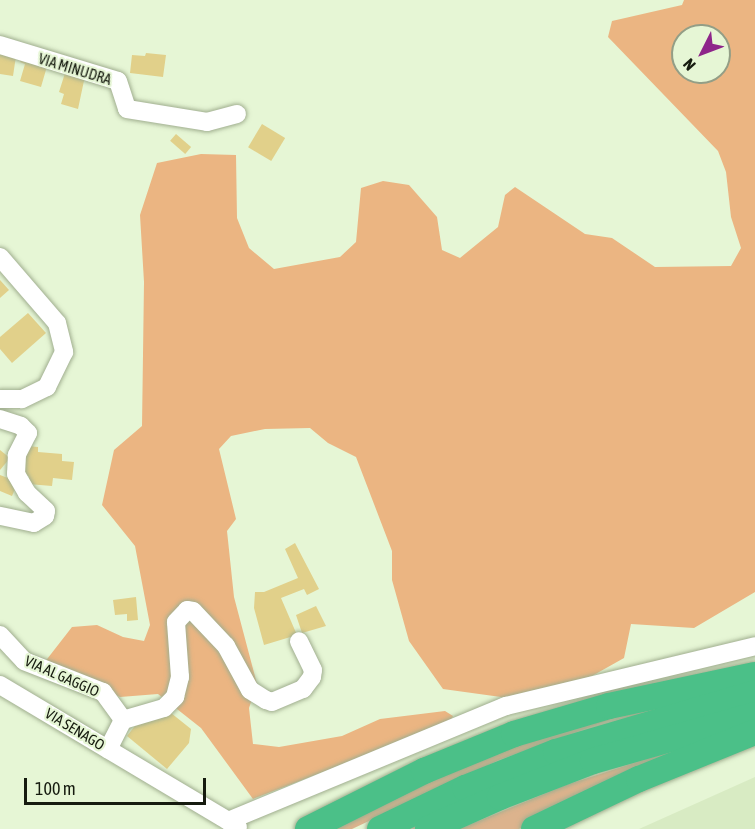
<!DOCTYPE html>
<html>
<head>
<meta charset="utf-8">
<style>
  body { margin:0 }
  #map { position:relative; width:755px; height:829px; overflow:hidden; background:#e6f6d5; font-family:"Asap Condensed",sans-serif }
  div>[style] { position:absolute }
  [style*='--x'] { left:calc(var(--x)*1px); top:calc(var(--y)*1px); width:calc(var(--w)*1px); rotate:calc(var(--a)*1deg) }
  .built>* { inset:0; background:#d8ebc3 }
  .green>* { inset:0; background:#dcb38d }
  .forest>* { inset:0; background:#ebb582 }
  .building>* { inset:0; background:#e1d08a; transform-origin:0 0 }
  .roads { filter:drop-shadow(0 0 2px #a0ae8f) drop-shadow(0 0 2px #a0ae8f) }
  .minor>* { height:18px; margin:-9px; padding:0 9px; transform-origin:9px; border-radius:9px; background:#fff }
  .highway>* { height:26px; margin:-13px; padding:0 13px; transform-origin:13px; border-radius:13px; background:#4bc088 }
  span { translate:-50% -50%; white-space:nowrap; text-align:center; line-height:1.15; -webkit-text-stroke:4.5px #e6f6d5; paint-order:stroke }
  .street-label { font-size:15px; color:#161b0f }
  .north { position:absolute; left:671px; top:24px; width:60px; height:60px; box-sizing:border-box; background:#e6f6d5; border:2px solid #939e86; border-radius:50%; rotate:228deg; font-size:16px; font-weight:700; line-height:24px; text-align:center; color:#161b0f }
  .north::after { content:''; display:block; margin:auto; width:21px; height:27px; background:#8e258a; clip-path:polygon(50% 0,100% 100%,50% 72%,0 100%) }
  .scale { position:absolute; left:24px; top:778px; width:182px; height:27px; box-sizing:border-box; border:3px solid #161b0f; border-top:0; padding-left:8px; font-size:18px; line-height:21px; white-space:nowrap; color:#161b0f; -webkit-text-stroke:4px #e6f6d5; paint-order:stroke }
</style>
</head>
<body>
<div id="map">
  <div class="built">
    <div style="clip-path:polygon(755px 777px,755px 829px,639px 829px)"></div>
  </div>
  <div class="green">
    <div style="clip-path:polygon(634px 711px,499px 760px,352px 829px,324px 829px,461px 762px)"></div>
    <div style="clip-path:polygon(696px 743px,519px 829px,459px 829px,566px 785px)"></div>
  </div>
  <div class="forest">
    <div style="clip-path:polygon(evenodd,684px 0,755px 0,755px 592px,694px 628px,631px 624px,624px 658px,592px 676px,515px 699px,443px 689px,409px 641px,392px 580px,392px 551px,356px 457px,328px 443px,310px 428px,265px 429px,231px 436px,219px 449px,236px 519px,227px 531px,234px 597px,257px 684px,249px 708px,253px 744px,279px 747px,342px 736px,380px 719px,445px 711px,453px 716px,450px 723px,253px 799px,201px 728px,158px 694px,120px 697px,44px 663px,72px 627px,97px 625px,123px 637px,144px 641px,150px 625px,135px 546px,102px 505px,114px 450px,142px 426px,144px 282px,140px 215px,157px 163px,201px 154px,236px 155px,237px 218px,249px 248px,274px 269px,340px 257px,356px 242px,361px 188px,383px 181px,409px 185px,437px 217px,442px 250px,460px 258px,498px 227px,505px 195px,515px 187px,585px 234px,612px 238px,655px 267px,731px 266px,741px 248px,731px 217px,726px 172px,718px 151px,608px 37px,612px 21px,682px 5px,684px 0,683px 36px,719px 36px,719px 72px,683px 72px,683px 36px)"></div>
  </div>
  <div class="building">
    <div style="clip-path:polygon(0 53px,16px 56px,13px 76px,0 74px)"></div>
    <div style="clip-path:polygon(146px 53px,166px 55px,163px 77px,130px 73px,132px 55px,145px 56px)"></div>
    <div style="clip-path:polygon(22px 56px,48px 63px,41px 87px,20px 81px,25px 64px,20px 62px)"></div>
    <div style="clip-path:polygon(66px 70px,85px 76px,78px 109px,61px 104px,64px 94px,59px 92px)"></div>
    <div style="left:262px;top:124px;width:27px;height:27px;rotate:31deg"></div>
    <div style="left:176px;top:134px;width:20px;height:9px;rotate:41deg"></div>
    <div style="clip-path:polygon(0 280px,9px 290px,0 298px)"></div>
    <div style="clip-path:polygon(28px 313px,46px 333px,12px 363px,0 349px,0 337px)"></div>
    <div style="clip-path:polygon(27px 446px,38px 447px,38px 452px,62px 454px,62px 461px,74px 462px,72px 480px,53px 478px,52px 486px,28px 484px,29px 476px,20px 475px)"></div>
    <div style="clip-path:polygon(0 450px,10px 458px,0 470px)"></div>
    <div style="clip-path:polygon(0 475px,18px 482px,12px 496px,0 491px)"></div>
    <div style="clip-path:polygon(295px 543px,319px 589px,307px 595px,304px 589px,281px 598px,297px 635px,264px 645px,254px 608px,255px 592px,264px 592px,298px 578px,285px 549px)"></div>
    <div style="clip-path:polygon(136px 597px,138px 620px,127px 621px,127px 614px,115px 615px,113px 600px)"></div>
    <div style="clip-path:polygon(316px 606px,326px 626px,302px 633px,296px 615px)"></div>
    <div style="clip-path:polygon(171px 713px,191px 729px,189px 743px,167px 769px,127px 736px,138px 722px)"></div>
  </div>
  <div class="roads">
    <div class="minor">
      <div style="--x:0;--y:45;--w:123;--a:17"></div>
      <div style="--x:118;--y:81;--w:29;--a:72"></div>
      <div style="--x:127;--y:109;--w:81;--a:9.2"></div>
      <div style="--x:207;--y:122;--w:31;--a:-15"></div>
      <div style="--x:0;--y:257;--w:87;--a:49.2"></div>
      <div style="--x:57;--y:323;--w:30;--a:76"></div>
      <div style="--x:64;--y:352;--w:39;--a:116"></div>
      <div style="--x:47;--y:387;--w:28;--a:154"></div>
      <div style="--x:22;--y:399;--w:22;--a:180"></div>
      <div style="--x:0;--y:419;--w:22;--a:18"></div>
      <div style="--x:21;--y:426;--w:10;--a:45"></div>
      <div style="--x:28;--y:433;--w:25;--a:117"></div>
      <div style="--x:17;--y:455;--w:19;--a:93"></div>
      <div style="--x:16;--y:474;--w:22;--a:60"></div>
      <div style="--x:27;--y:493;--w:26;--a:43"></div>
      <div style="--x:46;--y:511;--w:5;--a:101"></div>
      <div style="--x:45;--y:516;--w:13;--a:148"></div>
      <div style="--x:34;--y:523;--w:35;--a:-168"></div>
      <div style="--x:0;--y:635;--w:35;--a:47"></div>
      <div style="--x:24;--y:661;--w:85;--a:21.4"></div>
      <div style="--x:103;--y:692;--w:34;--a:54"></div>
      <div style="--x:123;--y:720;--w:33;--a:117"></div>
      <div style="--x:0;--y:685;--w:277;--a:30.8"></div>
      <div style="--x:123;--y:720;--w:43;--a:-16.3"></div>
      <div style="--x:164;--y:708;--w:16;--a:-45"></div>
      <div style="--x:175;--y:697;--w:21;--a:-76"></div>
      <div style="--x:180;--y:677;--w:55;--a:-94.2"></div>
      <div style="--x:176;--y:622;--w:16;--a:-47"></div>
      <div style="--x:187;--y:610;--w:6;--a:9"></div>
      <div style="--x:193;--y:611;--w:48;--a:46.7"></div>
      <div style="--x:226;--y:646;--w:50;--a:61.4"></div>
      <div style="--x:250;--y:690;--w:19;--a:32"></div>
      <div style="--x:266;--y:700;--w:6;--a:18"></div>
      <div style="--x:272;--y:702;--w:34;--a:-23"></div>
      <div style="--x:303;--y:689;--w:15;--a:-53"></div>
      <div style="--x:312;--y:677;--w:7;--a:-82"></div>
      <div style="--x:313;--y:670;--w:32;--a:-116"></div>
      <div style="--x:228;--y:821;--w:301;--a:-22.5"></div>
      <div style="--x:506;--y:706;--w:256;--a:-13.5"></div>
    </div>
    <div class="highway">
      <div style="--x:308;--y:829;--w:130;--a:-26.6"></div>
      <div style="--x:424;--y:771;--w:97;--a:-22.3"></div>
      <div style="--x:514;--y:734;--w:99;--a:-16.4"></div>
      <div style="--x:609;--y:706;--w:149;--a:-12"></div>
      <div style="--x:380;--y:829;--w:94;--a:-25.8"></div>
      <div style="--x:465;--y:788;--w:98;--a:-21.6"></div>
      <div style="--x:556;--y:752;--w:208;--a:-16.5"></div>
      <div style="--x:428;--y:829;--w:79;--a:-24"></div>
      <div style="--x:500;--y:797;--w:100;--a:-21.2"></div>
      <div style="--x:593;--y:761;--w:168;--a:-15.9"></div>
      <div style="--x:534;--y:829;--w:116;--a:-25.5"></div>
      <div style="--x:639;--y:779;--w:125;--a:-22.1"></div>
    </div>
  </div>
  <div class="street-label">
    <span style="left:75px;top:69px;rotate:17deg">VIA MINUDRA</span>
    <span style="left:62px;top:676px;rotate:24deg">VIA AL GAGGIO</span>
    <span style="left:75px;top:729px;rotate:31deg">VIA SENAGO</span>
  </div>
  <div class="north">N</div>
  <div class="scale">100 m</div>
</div>
</body>
</html>
